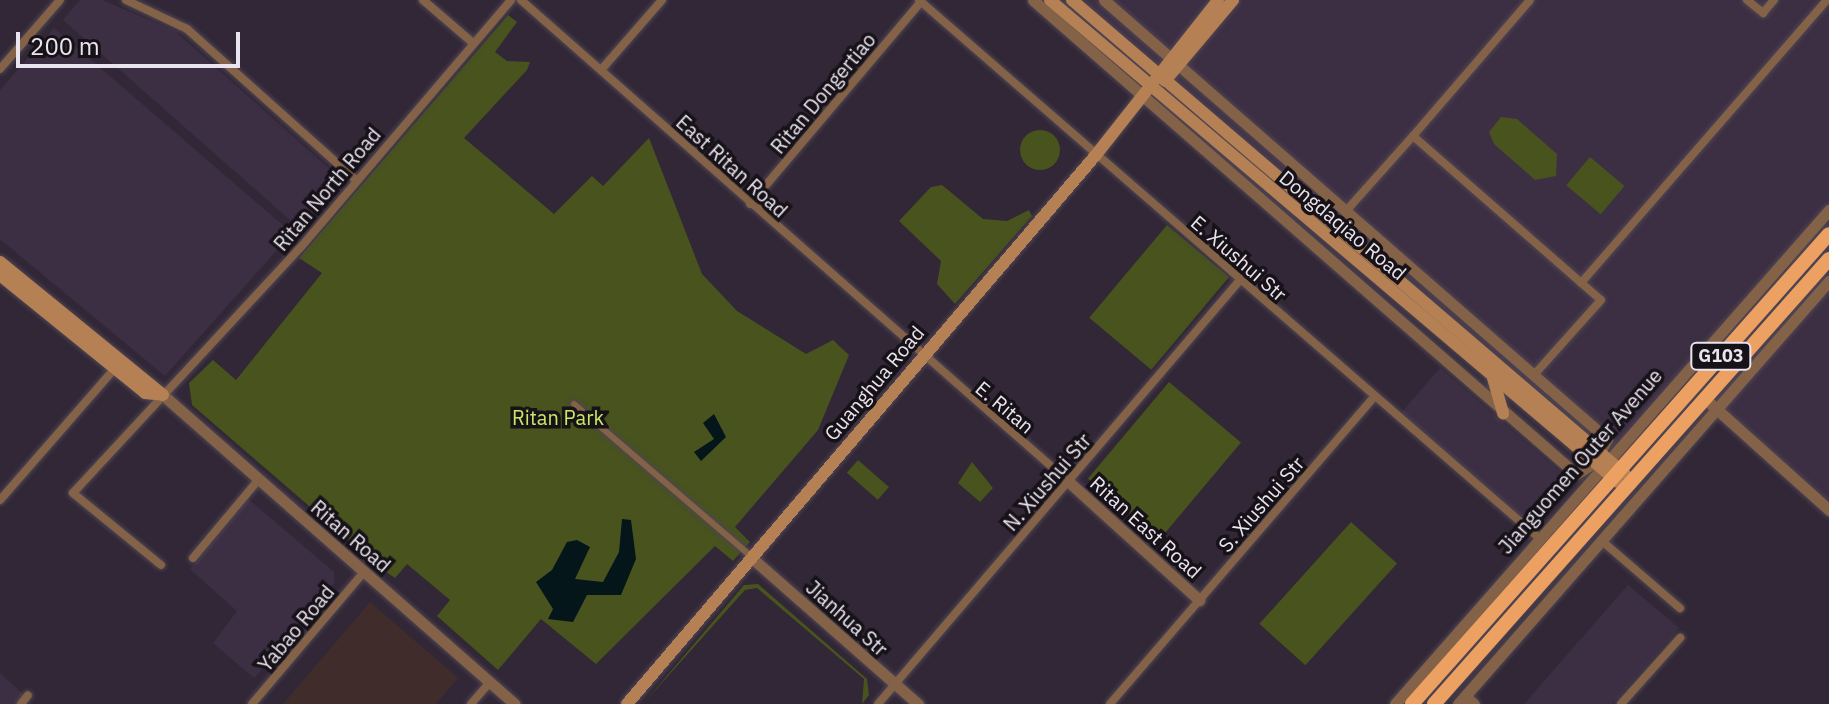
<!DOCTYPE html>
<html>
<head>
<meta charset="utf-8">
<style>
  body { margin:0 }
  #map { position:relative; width:1829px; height:704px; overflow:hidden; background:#312736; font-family:"IBM Plex Sans",sans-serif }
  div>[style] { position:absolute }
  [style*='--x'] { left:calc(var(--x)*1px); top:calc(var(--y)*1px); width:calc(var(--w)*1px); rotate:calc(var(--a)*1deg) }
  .built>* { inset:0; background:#3d2f43; transform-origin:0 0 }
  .medical>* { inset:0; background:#412c2c }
  .green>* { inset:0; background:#48531e; transform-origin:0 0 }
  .round { border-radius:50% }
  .water>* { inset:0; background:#041619 }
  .roads { filter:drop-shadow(0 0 2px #4f4553) drop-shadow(0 0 2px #4f4553) }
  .pedestrian>* { height:6px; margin:-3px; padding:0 3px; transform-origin:3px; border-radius:3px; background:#836247 }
  .minor>* { height:8px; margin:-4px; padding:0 4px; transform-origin:4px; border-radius:4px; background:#836247 }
  .tertiary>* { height:11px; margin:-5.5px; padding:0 5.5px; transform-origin:5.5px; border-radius:5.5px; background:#836247 }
  .secondary>* { height:12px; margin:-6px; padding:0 6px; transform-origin:6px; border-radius:6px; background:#b48054 }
  .trunk>* { height:14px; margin:-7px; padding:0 7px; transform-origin:7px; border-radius:7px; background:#eca061 }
  span { translate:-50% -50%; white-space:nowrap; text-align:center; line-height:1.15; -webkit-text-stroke:7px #161218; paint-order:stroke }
  .shield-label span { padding:2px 6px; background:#161218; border:2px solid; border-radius:6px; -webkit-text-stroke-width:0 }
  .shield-label { font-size:18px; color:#eae4ee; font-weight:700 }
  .street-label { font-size:20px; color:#eae4ee }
  .park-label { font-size:20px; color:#cbe764 }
  .scale { position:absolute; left:16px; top:32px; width:224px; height:36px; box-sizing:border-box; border:4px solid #eae4ee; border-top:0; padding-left:10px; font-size:24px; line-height:28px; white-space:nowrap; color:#eae4ee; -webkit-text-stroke:6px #161218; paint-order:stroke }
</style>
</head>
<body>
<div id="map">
  <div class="built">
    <div style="clip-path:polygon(80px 0,102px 0,175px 31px,343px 181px,299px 228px,63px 20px)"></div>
    <div style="clip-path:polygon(1058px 0,1829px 0,1829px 509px,1704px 399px,1625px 484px)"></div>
    <div style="clip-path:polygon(54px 28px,292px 233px,165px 376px,0 239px,0 90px)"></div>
    <div style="left:1440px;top:368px;width:167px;height:59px;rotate:41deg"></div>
    <div style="clip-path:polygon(248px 499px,334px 572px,334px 583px,254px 678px,213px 643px,237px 611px,190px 569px)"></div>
    <div style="clip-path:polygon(1628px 585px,1679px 628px,1612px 704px,1524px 704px)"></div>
    <div style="clip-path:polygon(0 673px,24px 695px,17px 704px,0 704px)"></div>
  </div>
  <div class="medical">
    <div style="clip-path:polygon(370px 602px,458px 678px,436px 704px,283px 704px)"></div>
  </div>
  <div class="green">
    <div style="clip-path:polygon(508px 15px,517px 22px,495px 52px,507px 61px,530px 62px,527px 70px,464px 138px,554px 214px,592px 176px,603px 186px,649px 138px,702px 274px,737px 311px,806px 354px,833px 340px,849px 355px,818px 430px,735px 527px,750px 542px,733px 561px,715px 546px,596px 664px,541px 619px,498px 670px,437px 616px,450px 600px,407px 564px,395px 578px,382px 569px,192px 405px,189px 383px,213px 360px,236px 380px,322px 273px,299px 258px)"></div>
    <div style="clip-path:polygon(1501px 117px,1517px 119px,1557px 154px,1556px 176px,1535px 180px,1494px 144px,1489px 132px)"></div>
    <div class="round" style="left:1020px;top:130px;width:40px;height:40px"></div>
    <div style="left:1590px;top:157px;width:45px;height:37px;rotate:40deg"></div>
    <div style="clip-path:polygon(942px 185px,983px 219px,1007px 221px,1029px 210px,1032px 216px,955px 304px,937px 284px,941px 261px,899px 221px,931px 187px)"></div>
    <div style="left:1167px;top:225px;width:81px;height:121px;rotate:40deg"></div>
    <div style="left:1169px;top:382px;width:94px;height:126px;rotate:40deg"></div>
    <div style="left:858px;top:460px;width:41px;height:17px;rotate:41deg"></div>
    <div style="clip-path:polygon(972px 462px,993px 488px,980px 502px,958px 483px)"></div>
    <div style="left:1351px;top:522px;width:62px;height:137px;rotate:42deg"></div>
    <div style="clip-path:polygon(758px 584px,867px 679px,869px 695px,862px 704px,864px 679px,757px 588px,745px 590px,643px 704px,744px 585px)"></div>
  </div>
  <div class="water">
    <div style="clip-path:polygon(714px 414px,726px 437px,701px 461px,694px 452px,714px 439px,703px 423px)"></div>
    <div style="clip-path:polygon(622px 519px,631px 520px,636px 559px,621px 595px,587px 595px,573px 622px,548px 619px,553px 609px,536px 582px,552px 570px,567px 542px,577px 540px,590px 547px,575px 579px,603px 582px,619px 552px)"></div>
  </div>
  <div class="roads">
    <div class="pedestrian">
      <div style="--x:574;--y:404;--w:236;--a:40.7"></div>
    </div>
    <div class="minor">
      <div style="--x:126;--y:0;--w:68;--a:25.4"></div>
      <div style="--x:187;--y:29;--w:227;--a:41.8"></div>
      <div style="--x:423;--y:0;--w:66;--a:40.7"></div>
      <div style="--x:521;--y:0;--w:730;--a:41.33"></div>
      <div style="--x:919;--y:0;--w:821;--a:40.95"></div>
      <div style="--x:1747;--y:0;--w:21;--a:39"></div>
      <div style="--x:1763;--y:13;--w:17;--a:-50"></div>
      <div style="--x:0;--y:69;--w:91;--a:-49"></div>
      <div style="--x:601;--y:70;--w:93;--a:-48.9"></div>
      <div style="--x:1413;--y:136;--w:179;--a:-49.3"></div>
      <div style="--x:750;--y:204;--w:265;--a:-49.8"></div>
      <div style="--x:1346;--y:211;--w:101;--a:-48.2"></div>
      <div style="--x:1413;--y:136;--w:249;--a:41.1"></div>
      <div style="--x:1601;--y:300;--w:101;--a:131.8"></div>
      <div style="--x:1581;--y:283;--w:375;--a:-49"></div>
      <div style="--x:0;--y:500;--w:176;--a:-48.9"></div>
      <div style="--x:1602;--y:541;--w:103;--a:40.7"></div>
      <div style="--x:193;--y:558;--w:103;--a:-50.1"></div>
      <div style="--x:161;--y:565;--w:114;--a:-140.7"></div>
      <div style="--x:73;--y:493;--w:335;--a:-47.2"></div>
      <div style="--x:301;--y:247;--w:324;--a:-49.6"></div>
      <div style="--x:21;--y:704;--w:11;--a:-52"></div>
      <div style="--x:252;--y:704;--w:173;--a:-49.7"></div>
      <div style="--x:471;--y:704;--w:29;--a:-49"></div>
      <div style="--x:878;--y:704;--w:558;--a:-49.51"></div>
      <div style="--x:1110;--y:704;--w:405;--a:-49.3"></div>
      <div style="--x:1621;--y:704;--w:89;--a:-48.2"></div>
    </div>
    <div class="tertiary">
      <div style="--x:1033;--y:0;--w:721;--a:41.12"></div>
      <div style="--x:1576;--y:474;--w:19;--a:-32"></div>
      <div style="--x:1104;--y:0;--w:668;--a:41.11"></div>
      <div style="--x:1607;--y:439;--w:19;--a:118"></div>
      <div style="--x:163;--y:395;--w:468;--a:41.3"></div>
      <div style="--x:1711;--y:404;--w:159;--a:41.9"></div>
      <div style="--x:1069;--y:482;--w:176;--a:42.2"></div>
      <div style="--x:753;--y:559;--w:220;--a:41.3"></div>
      <div style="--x:1465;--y:696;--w:12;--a:42"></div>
      <div style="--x:1395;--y:704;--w:658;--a:-48.7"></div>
      <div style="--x:1458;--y:704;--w:563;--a:-48.75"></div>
    </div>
    <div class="secondary">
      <div style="--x:1050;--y:0;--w:745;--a:40.32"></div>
      <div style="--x:1072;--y:0;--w:728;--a:40.6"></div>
      <div style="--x:1165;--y:81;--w:106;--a:-50"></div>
      <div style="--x:0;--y:262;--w:210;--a:39.2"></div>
      <div style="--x:0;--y:275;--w:187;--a:39.1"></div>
      <div style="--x:145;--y:393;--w:18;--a:6"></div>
      <div style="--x:1493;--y:378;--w:37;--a:74"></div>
      <div style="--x:627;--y:704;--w:721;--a:-49.5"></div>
      <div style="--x:1095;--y:156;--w:199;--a:-51.7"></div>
    </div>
    <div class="trunk">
      <div style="--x:1412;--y:704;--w:628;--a:-48.42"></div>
      <div style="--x:1434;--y:704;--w:595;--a:-48.41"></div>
    </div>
  </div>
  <div class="shield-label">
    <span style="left:1721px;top:356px">G103</span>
  </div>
  <div class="street-label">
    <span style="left:823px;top:93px;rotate:-50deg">Ritan Dongertiao</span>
    <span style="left:732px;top:166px;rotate:42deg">East Ritan Road</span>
    <span style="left:327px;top:189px;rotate:-50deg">Ritan North Road</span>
    <span style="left:1343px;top:225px;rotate:40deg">Dongdaqiao Road</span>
    <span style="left:1239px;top:258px;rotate:41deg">E. Xiushui Str</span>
    <span style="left:874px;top:383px;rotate:-50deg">Guanghua Road</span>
    <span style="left:1005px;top:407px;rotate:40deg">E. Ritan</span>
    <span style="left:1580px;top:461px;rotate:-49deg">Jianguomen Outer Avenue</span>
    <span style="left:1047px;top:482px;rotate:-49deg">N. Xiushui Str</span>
    <span style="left:1261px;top:504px;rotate:-49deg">S. Xiushui Str</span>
    <span style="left:1146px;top:527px;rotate:42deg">Ritan East Road</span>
    <span style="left:351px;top:536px;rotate:41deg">Ritan Road</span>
    <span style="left:847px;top:618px;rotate:42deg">Jianhua Str</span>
    <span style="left:296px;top:628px;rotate:-50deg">Yabao Road</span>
  </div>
  <div class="park-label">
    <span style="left:558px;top:417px">Ritan Park</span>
  </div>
  <div class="scale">200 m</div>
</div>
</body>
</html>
